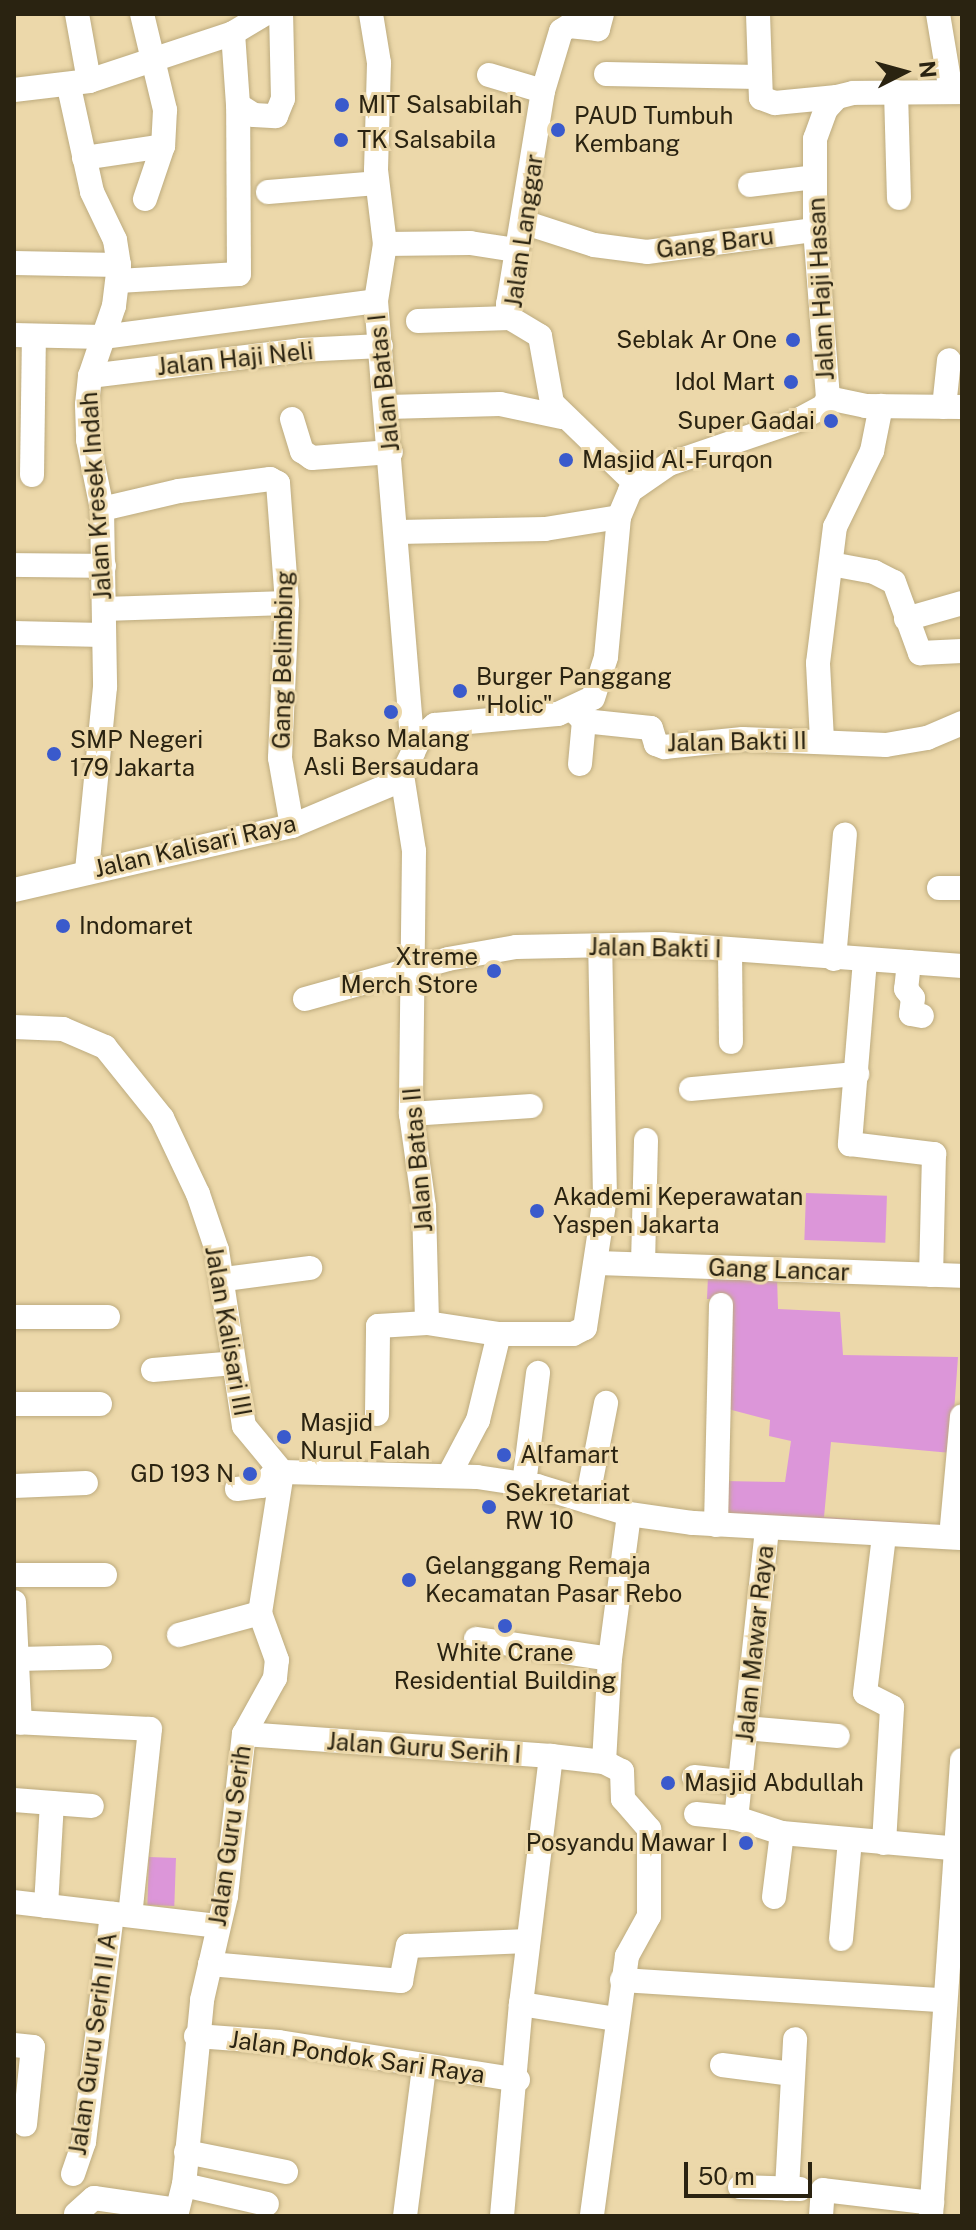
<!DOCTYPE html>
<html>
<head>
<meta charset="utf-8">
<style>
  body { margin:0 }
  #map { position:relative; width:976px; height:2230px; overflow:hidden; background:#ecd8aa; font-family:"Public Sans",sans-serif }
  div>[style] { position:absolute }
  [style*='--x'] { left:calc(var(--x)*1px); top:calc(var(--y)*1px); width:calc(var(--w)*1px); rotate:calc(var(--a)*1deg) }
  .green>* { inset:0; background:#dc96d9; transform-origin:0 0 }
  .roads { filter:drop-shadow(0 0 2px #bdab7e) drop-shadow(0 0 2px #bdab7e) }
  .minor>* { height:24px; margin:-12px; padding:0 12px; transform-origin:12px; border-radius:12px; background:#fff }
  .dots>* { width:22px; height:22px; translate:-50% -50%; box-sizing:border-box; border:4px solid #ecd8aa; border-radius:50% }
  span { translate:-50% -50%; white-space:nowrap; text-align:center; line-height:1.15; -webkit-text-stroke:6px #ecd8aa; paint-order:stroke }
  .poi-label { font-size:24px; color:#2a2311 }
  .left { translate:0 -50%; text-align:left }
  .right { translate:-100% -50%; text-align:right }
  .street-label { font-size:24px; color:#2a2311 }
  .frame { position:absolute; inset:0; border:16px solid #2a2311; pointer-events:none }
  .north { position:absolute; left:864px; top:32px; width:80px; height:80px; -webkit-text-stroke:6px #ecd8aa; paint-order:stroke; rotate:84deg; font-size:22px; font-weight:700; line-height:32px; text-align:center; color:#2a2311 }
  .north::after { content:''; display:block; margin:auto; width:28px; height:36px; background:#2a2311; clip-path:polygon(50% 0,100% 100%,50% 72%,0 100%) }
  .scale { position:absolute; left:684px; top:2162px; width:128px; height:36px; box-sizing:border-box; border:4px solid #2a2311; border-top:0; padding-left:10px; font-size:24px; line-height:28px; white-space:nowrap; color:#2a2311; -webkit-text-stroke:6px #ecd8aa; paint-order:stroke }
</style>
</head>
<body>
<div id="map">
  <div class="green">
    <div style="left:806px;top:1193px;width:81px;height:47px;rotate:2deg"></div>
    <div style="clip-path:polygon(708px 1276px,777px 1277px,778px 1309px,840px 1312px,843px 1355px,958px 1357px,951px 1453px,831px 1442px,824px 1517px,943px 1525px,714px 1528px,723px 1481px,785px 1482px,791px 1441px,769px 1436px,770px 1420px,728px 1409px,729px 1299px,707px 1299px)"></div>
    <div style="left:149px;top:1857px;width:27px;height:48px;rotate:2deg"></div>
  </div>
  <div class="roads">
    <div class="minor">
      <div style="--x:77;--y:14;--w:68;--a:79.8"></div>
      <div style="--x:142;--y:14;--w:99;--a:76.5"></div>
      <div style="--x:165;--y:110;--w:36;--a:93"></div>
      <div style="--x:163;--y:146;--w:56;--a:108.8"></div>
      <div style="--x:371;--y:14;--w:50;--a:80.7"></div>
      <div style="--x:379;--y:63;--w:107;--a:91.6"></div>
      <div style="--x:376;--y:170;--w:75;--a:83.1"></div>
      <div style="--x:385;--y:244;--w:58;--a:99"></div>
      <div style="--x:376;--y:301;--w:453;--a:85.3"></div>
      <div style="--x:602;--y:14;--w:16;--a:105"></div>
      <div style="--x:598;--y:29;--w:29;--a:-174"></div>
      <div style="--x:569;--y:26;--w:9;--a:148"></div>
      <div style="--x:561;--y:31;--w:63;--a:106.7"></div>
      <div style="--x:543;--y:91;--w:216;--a:99.3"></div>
      <div style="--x:508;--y:304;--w:14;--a:82"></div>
      <div style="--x:510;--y:318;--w:35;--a:31"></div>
      <div style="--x:540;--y:336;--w:68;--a:79.8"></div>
      <div style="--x:552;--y:403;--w:117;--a:44"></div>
      <div style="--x:758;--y:14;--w:84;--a:88"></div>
      <div style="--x:761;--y:98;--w:15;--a:20"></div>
      <div style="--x:775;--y:103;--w:62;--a:-5.5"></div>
      <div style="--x:938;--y:14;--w:79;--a:80.5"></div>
      <div style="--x:233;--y:33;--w:72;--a:86"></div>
      <div style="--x:238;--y:105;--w:19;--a:32"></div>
      <div style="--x:254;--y:115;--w:22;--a:3"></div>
      <div style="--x:276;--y:116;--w:18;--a:-68"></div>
      <div style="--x:283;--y:99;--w:85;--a:-91.3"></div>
      <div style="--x:606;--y:74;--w:152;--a:1.1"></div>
      <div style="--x:489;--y:75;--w:56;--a:16.5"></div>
      <div style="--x:69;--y:87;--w:107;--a:77.6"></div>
      <div style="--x:92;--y:192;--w:53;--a:64.4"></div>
      <div style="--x:115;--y:240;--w:25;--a:81"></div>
      <div style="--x:119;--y:265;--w:41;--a:97"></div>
      <div style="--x:114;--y:306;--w:74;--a:108.9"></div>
      <div style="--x:90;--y:376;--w:29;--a:96"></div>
      <div style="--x:87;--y:405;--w:35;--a:88"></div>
      <div style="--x:88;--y:440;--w:70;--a:78.5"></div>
      <div style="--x:102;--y:509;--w:178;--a:89"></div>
      <div style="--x:105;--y:687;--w:184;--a:95.6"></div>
      <div style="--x:14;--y:90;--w:76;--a:-6.8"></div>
      <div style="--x:89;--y:81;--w:152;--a:-18.4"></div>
      <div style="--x:233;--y:33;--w:37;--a:-31"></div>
      <div style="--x:896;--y:92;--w:106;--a:88.4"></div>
      <div style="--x:84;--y:158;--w:80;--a:-8.6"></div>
      <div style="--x:750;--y:185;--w:65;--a:-7"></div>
      <div style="--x:268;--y:192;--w:109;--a:-4.7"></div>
      <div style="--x:523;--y:222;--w:75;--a:17.9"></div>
      <div style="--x:594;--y:245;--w:53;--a:7.5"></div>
      <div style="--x:647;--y:252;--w:169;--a:-7.5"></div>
      <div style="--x:385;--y:244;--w:85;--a:-0.7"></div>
      <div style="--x:470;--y:243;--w:47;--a:8.7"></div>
      <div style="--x:14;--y:263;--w:105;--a:1.1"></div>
      <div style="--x:118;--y:281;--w:121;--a:-3.3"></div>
      <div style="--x:239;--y:274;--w:169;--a:-90.3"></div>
      <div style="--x:418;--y:321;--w:92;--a:-1.9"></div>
      <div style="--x:14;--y:335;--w:89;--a:1.3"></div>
      <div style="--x:103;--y:337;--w:275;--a:-7.5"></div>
      <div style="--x:90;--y:376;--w:213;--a:-7"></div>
      <div style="--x:301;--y:350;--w:80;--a:-2.9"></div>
      <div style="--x:828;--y:398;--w:39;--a:12"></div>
      <div style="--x:866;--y:406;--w:96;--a:0.6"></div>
      <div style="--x:387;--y:407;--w:113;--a:-1.5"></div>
      <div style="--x:500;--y:404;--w:63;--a:11.8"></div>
      <div style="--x:944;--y:407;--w:47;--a:-83.9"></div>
      <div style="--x:292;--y:419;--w:34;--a:73"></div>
      <div style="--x:302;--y:451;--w:12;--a:35"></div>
      <div style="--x:312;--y:458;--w:79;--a:-4.3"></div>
      <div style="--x:32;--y:475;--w:139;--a:-89.2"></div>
      <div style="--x:102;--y:509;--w:79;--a:-13.2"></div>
      <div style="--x:179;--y:491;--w:92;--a:-7.5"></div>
      <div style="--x:270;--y:479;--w:9;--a:27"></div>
      <div style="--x:278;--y:483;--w:120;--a:85.7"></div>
      <div style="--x:287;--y:603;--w:155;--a:92.6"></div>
      <div style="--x:280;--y:758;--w:69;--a:80"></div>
      <div style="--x:398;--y:532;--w:147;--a:-1.2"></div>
      <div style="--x:545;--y:529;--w:75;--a:-9.2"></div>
      <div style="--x:831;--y:564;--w:44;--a:10.5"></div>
      <div style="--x:874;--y:572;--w:22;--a:27"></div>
      <div style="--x:894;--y:582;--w:76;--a:69.9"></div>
      <div style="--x:920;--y:653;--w:42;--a:-2.7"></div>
      <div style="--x:14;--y:565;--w:90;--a:0.6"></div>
      <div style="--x:104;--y:609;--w:183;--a:-1.9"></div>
      <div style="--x:906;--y:619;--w:58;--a:-15.9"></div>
      <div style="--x:14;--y:633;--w:89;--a:1.3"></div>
      <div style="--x:573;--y:710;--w:16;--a:45"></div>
      <div style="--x:584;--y:721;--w:67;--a:6"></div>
      <div style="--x:651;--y:728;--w:17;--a:73"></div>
      <div style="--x:656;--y:744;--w:9;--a:21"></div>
      <div style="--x:664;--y:747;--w:79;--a:-5.8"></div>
      <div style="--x:743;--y:739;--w:143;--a:2.4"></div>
      <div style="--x:886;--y:745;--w:42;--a:-9.7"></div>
      <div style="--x:927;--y:738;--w:38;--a:-23"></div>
      <div style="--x:822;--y:740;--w:77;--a:-93"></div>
      <div style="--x:818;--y:663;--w:137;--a:-82.9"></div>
      <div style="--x:835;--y:527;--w:85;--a:-64"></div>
      <div style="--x:872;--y:451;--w:46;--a:-78.7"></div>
      <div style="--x:580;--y:764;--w:43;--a:-84.7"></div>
      <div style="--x:402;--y:775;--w:77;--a:81"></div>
      <div style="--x:414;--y:851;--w:263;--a:90.7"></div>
      <div style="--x:411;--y:1114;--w:94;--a:82"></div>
      <div style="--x:424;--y:1207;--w:116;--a:88.5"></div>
      <div style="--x:427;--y:1323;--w:73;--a:8.7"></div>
      <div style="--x:499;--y:1334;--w:89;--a:103.7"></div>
      <div style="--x:478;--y:1420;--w:62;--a:117.8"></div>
      <div style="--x:939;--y:888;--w:23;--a:0"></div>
      <div style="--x:14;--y:890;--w:285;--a:-13"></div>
      <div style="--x:292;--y:826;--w:108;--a:-22.8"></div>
      <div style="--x:392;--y:784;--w:13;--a:-42"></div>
      <div style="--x:402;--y:775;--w:41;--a:-64.1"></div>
      <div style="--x:420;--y:738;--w:20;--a:-41"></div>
      <div style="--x:435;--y:725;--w:123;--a:-5.1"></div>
      <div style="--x:558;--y:714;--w:38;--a:-25"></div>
      <div style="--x:593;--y:698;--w:43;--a:-72.4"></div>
      <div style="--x:606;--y:657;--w:141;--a:-84.7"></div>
      <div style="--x:619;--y:517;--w:28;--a:-67"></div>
      <div style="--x:630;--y:491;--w:47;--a:-34.7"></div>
      <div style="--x:669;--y:464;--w:136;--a:-18.8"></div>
      <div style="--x:798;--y:420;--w:30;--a:-28"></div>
      <div style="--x:824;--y:406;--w:9;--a:-63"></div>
      <div style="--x:828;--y:398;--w:169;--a:-94.4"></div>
      <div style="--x:815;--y:230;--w:91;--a:-90"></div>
      <div style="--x:815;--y:139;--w:32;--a:-70"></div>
      <div style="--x:826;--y:109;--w:16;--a:-47"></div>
      <div style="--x:837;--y:97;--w:16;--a:-14"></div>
      <div style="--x:853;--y:93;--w:109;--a:-0.5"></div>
      <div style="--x:730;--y:950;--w:92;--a:89.4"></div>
      <div style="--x:834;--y:959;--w:125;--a:-85"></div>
      <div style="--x:865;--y:960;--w:185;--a:94.7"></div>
      <div style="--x:850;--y:1144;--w:85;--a:6.8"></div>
      <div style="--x:934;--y:1154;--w:121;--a:91.4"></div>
      <div style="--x:909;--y:962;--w:27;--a:96"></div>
      <div style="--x:906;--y:989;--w:11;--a:52"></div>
      <div style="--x:913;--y:998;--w:16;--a:97"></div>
      <div style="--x:911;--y:1014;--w:11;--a:10"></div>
      <div style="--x:305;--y:999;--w:148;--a:-15.6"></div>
      <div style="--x:448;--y:959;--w:69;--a:-10"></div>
      <div style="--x:516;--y:947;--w:146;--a:-1.2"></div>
      <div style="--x:662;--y:944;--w:301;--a:4.2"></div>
      <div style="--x:14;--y:1027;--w:49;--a:2.3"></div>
      <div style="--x:63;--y:1029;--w:46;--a:23.2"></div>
      <div style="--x:105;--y:1047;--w:91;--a:51.2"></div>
      <div style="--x:162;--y:1118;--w:84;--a:64.7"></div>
      <div style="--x:198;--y:1194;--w:59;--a:71.3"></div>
      <div style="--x:217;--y:1250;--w:178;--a:81.3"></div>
      <div style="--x:244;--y:1426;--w:60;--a:50.4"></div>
      <div style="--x:282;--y:1472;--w:195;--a:1.5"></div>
      <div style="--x:477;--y:1477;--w:61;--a:8.5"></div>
      <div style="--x:537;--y:1486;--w:96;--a:16.9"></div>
      <div style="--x:629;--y:1514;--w:65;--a:8"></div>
      <div style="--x:693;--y:1523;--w:269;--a:3.2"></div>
      <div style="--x:691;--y:1089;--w:167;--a:-5.2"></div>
      <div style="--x:411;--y:1114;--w:120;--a:-3.8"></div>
      <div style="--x:596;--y:1263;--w:366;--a:2"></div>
      <div style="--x:643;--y:1264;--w:124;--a:-88.6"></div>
      <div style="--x:225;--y:1279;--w:86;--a:-7.4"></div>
      <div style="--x:14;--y:1317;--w:94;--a:0"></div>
      <div style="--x:499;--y:1334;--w:74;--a:0"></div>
      <div style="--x:573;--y:1334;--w:13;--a:-27"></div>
      <div style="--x:585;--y:1328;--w:132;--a:-81.3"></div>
      <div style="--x:605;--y:1198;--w:251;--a:-91.1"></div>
      <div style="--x:153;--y:1370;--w:81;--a:-4.9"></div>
      <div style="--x:14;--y:1404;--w:86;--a:0"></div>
      <div style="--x:377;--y:1414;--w:88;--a:-89.3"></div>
      <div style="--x:378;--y:1326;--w:49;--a:-3.5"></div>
      <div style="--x:524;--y:1484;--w:112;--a:-82.8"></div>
      <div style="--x:14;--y:1486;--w:72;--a:-2.4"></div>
      <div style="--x:237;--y:1489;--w:25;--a:-7"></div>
      <div style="--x:262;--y:1486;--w:24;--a:-48"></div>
      <div style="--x:587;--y:1501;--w:100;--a:-79"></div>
      <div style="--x:716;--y:1525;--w:220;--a:-88.7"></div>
      <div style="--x:767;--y:1529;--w:291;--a:96.1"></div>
      <div style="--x:736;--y:1818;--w:48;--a:18.1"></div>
      <div style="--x:782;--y:1833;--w:181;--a:5.1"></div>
      <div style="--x:951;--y:1537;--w:121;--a:-84.8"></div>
      <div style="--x:14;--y:1575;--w:91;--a:0"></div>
      <div style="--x:14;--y:1602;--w:121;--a:87.2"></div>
      <div style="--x:179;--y:1635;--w:84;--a:-15.2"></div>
      <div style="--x:476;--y:1639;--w:135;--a:8.5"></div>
      <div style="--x:18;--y:1659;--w:82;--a:-1.4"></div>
      <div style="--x:14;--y:1722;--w:136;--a:2.9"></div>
      <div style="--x:150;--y:1729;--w:187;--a:96.1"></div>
      <div style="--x:745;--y:1728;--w:93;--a:4.9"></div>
      <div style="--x:244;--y:1734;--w:308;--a:4.1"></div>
      <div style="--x:551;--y:1756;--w:53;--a:6.5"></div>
      <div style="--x:604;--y:1762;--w:20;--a:27"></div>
      <div style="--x:622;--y:1771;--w:28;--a:88"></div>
      <div style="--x:623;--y:1799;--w:40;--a:49"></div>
      <div style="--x:649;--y:1829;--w:87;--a:90"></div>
      <div style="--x:649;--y:1916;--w:46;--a:118.8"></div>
      <div style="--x:627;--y:1956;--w:262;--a:97.7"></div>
      <div style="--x:604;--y:1762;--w:103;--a:-86.7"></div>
      <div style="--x:610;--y:1659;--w:146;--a:-82.5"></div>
      <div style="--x:694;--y:1777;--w:46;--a:6.2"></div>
      <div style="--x:14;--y:1800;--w:78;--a:4.4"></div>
      <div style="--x:696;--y:1814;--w:40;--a:5.7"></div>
      <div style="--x:884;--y:1843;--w:136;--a:-86.6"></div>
      <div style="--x:892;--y:1707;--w:30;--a:-153"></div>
      <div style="--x:865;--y:1693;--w:159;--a:-83.1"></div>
      <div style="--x:774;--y:1897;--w:64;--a:-82.9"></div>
      <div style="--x:14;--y:1902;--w:205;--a:6.7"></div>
      <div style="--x:46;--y:1906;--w:103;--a:-86.7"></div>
      <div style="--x:841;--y:1939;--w:99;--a:-84.8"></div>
      <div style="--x:210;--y:1964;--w:192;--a:5.1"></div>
      <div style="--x:401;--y:1981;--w:36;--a:-79"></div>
      <div style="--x:408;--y:1946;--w:120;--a:-2.4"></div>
      <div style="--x:622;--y:1980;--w:321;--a:3.6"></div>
      <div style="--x:521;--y:2004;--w:250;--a:-83.1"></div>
      <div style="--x:196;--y:2036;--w:83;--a:4.1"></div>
      <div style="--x:279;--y:2042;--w:242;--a:9"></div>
      <div style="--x:14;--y:2045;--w:19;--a:6"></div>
      <div style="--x:33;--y:2047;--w:78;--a:95.9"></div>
      <div style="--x:722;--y:2065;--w:71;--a:7.3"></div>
      <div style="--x:186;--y:2152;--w:102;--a:11.3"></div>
      <div style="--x:73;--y:2174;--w:34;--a:-71"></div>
      <div style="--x:84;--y:2142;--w:230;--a:-83"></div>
      <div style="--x:184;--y:2185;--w:85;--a:12.9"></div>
      <div style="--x:740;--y:2187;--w:60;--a:1.9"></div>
      <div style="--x:787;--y:2189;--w:150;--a:-86.9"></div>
      <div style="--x:76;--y:2214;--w:24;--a:-42"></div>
      <div style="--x:94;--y:2198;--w:84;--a:8.2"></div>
      <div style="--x:176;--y:2216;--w:32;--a:-76"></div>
      <div style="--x:184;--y:2185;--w:186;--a:-84.4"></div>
      <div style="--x:202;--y:2000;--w:107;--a:-77"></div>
      <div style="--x:226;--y:1896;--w:163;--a:-83.7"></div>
      <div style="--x:244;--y:1734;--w:64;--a:-61"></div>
      <div style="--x:275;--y:1678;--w:18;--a:-84"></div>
      <div style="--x:277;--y:1660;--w:50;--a:-109.9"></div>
      <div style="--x:260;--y:1613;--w:143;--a:-81.1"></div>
      <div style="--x:405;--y:2216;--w:149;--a:-82.7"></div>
      <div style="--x:502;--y:2216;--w:213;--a:-84.9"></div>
      <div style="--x:521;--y:2004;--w:96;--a:9"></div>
      <div style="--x:821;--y:2216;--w:26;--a:-86"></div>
      <div style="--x:823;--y:2190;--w:110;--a:6.8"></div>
      <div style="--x:931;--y:2216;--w:457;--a:-86.1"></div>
    </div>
  </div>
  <div class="dots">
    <div style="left:342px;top:105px;background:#3a5acc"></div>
    <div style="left:558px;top:130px;background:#3a5acc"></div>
    <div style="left:341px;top:140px;background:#3a5acc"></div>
    <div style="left:793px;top:340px;background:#3a5acc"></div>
    <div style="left:791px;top:382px;background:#3a5acc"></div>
    <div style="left:831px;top:421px;background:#3a5acc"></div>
    <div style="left:566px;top:460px;background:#3a5acc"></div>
    <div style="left:460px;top:691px;background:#3a5acc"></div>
    <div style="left:391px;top:712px;background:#3a5acc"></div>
    <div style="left:54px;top:754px;background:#3a5acc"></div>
    <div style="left:63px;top:926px;background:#3a5acc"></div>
    <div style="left:494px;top:971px;background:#3a5acc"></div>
    <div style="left:537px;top:1211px;background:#3a5acc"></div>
    <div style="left:284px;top:1437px;background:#3a5acc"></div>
    <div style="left:504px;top:1455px;background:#3a5acc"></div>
    <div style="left:250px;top:1474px;background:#3a5acc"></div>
    <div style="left:489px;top:1507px;background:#3a5acc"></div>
    <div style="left:409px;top:1580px;background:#3a5acc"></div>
    <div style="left:505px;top:1626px;background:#3a5acc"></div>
    <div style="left:668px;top:1783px;background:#3a5acc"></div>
    <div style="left:746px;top:1843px;background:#3a5acc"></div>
  </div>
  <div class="poi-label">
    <span class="left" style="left:358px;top:105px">MIT Salsabilah</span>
    <span class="left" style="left:574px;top:130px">PAUD Tumbuh<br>Kembang</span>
    <span class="left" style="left:357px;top:140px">TK Salsabila</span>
    <span class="right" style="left:777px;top:340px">Seblak Ar One</span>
    <span class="right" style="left:775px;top:382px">Idol Mart</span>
    <span class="right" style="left:815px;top:421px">Super Gadai</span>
    <span class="left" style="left:582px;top:460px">Masjid Al-Furqon</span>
    <span class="left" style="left:476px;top:691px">Burger Panggang<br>"Holic"</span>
    <span style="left:391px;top:753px">Bakso Malang<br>Asli Bersaudara</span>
    <span class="left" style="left:70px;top:754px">SMP Negeri<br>179 Jakarta</span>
    <span class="left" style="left:79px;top:926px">Indomaret</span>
    <span class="right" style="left:478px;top:971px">Xtreme<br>Merch Store</span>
    <span class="left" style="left:553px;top:1211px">Akademi Keperawatan<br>Yaspen Jakarta</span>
    <span class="left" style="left:300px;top:1437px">Masjid<br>Nurul Falah</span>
    <span class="left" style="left:520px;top:1455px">Alfamart</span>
    <span class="right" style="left:234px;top:1474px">GD 193 N</span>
    <span class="left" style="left:505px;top:1507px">Sekretariat<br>RW 10</span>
    <span class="left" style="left:425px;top:1580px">Gelanggang Remaja<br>Kecamatan Pasar Rebo</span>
    <span style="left:505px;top:1667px">White Crane<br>Residential Building</span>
    <span class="left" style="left:684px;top:1783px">Masjid Abdullah</span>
    <span class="right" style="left:728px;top:1843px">Posyandu Mawar I</span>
  </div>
  <div class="street-label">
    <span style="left:524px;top:231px;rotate:-82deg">Jalan Langgar</span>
    <span style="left:715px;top:243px;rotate:-7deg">Gang Baru</span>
    <span style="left:821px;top:289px;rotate:-93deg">Jalan Haji Hasan</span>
    <span style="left:235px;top:359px;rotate:-6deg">Jalan Haji Neli</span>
    <span style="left:384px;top:383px;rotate:-96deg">Jalan Batas I</span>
    <span style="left:96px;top:496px;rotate:-94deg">Jalan Kresek Indah</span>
    <span style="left:283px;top:660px;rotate:-89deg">Gang Belimbing</span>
    <span style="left:737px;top:742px;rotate:-1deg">Jalan Bakti II</span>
    <span style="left:195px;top:846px;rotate:-13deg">Jalan Kalisari Raya</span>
    <span style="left:655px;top:948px;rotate:1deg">Jalan Bakti I</span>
    <span style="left:418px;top:1160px;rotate:-95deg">Jalan Batas II</span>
    <span style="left:779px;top:1270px;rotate:2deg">Gang Lancar</span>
    <span style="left:228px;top:1331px;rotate:80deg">Jalan Kalisari III</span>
    <span style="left:755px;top:1644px;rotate:-84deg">Jalan Mawar Raya</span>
    <span style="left:424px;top:1748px;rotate:4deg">Jalan Guru Serih I</span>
    <span style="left:230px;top:1836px;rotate:-82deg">Jalan Guru Serih</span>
    <span style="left:93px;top:2044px;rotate:-82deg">Jalan Guru Serih II A</span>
    <span style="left:357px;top:2057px;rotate:8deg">Jalan Pondok Sari Raya</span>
  </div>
  <div class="frame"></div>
  <div class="north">N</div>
  <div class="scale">50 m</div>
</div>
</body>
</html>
